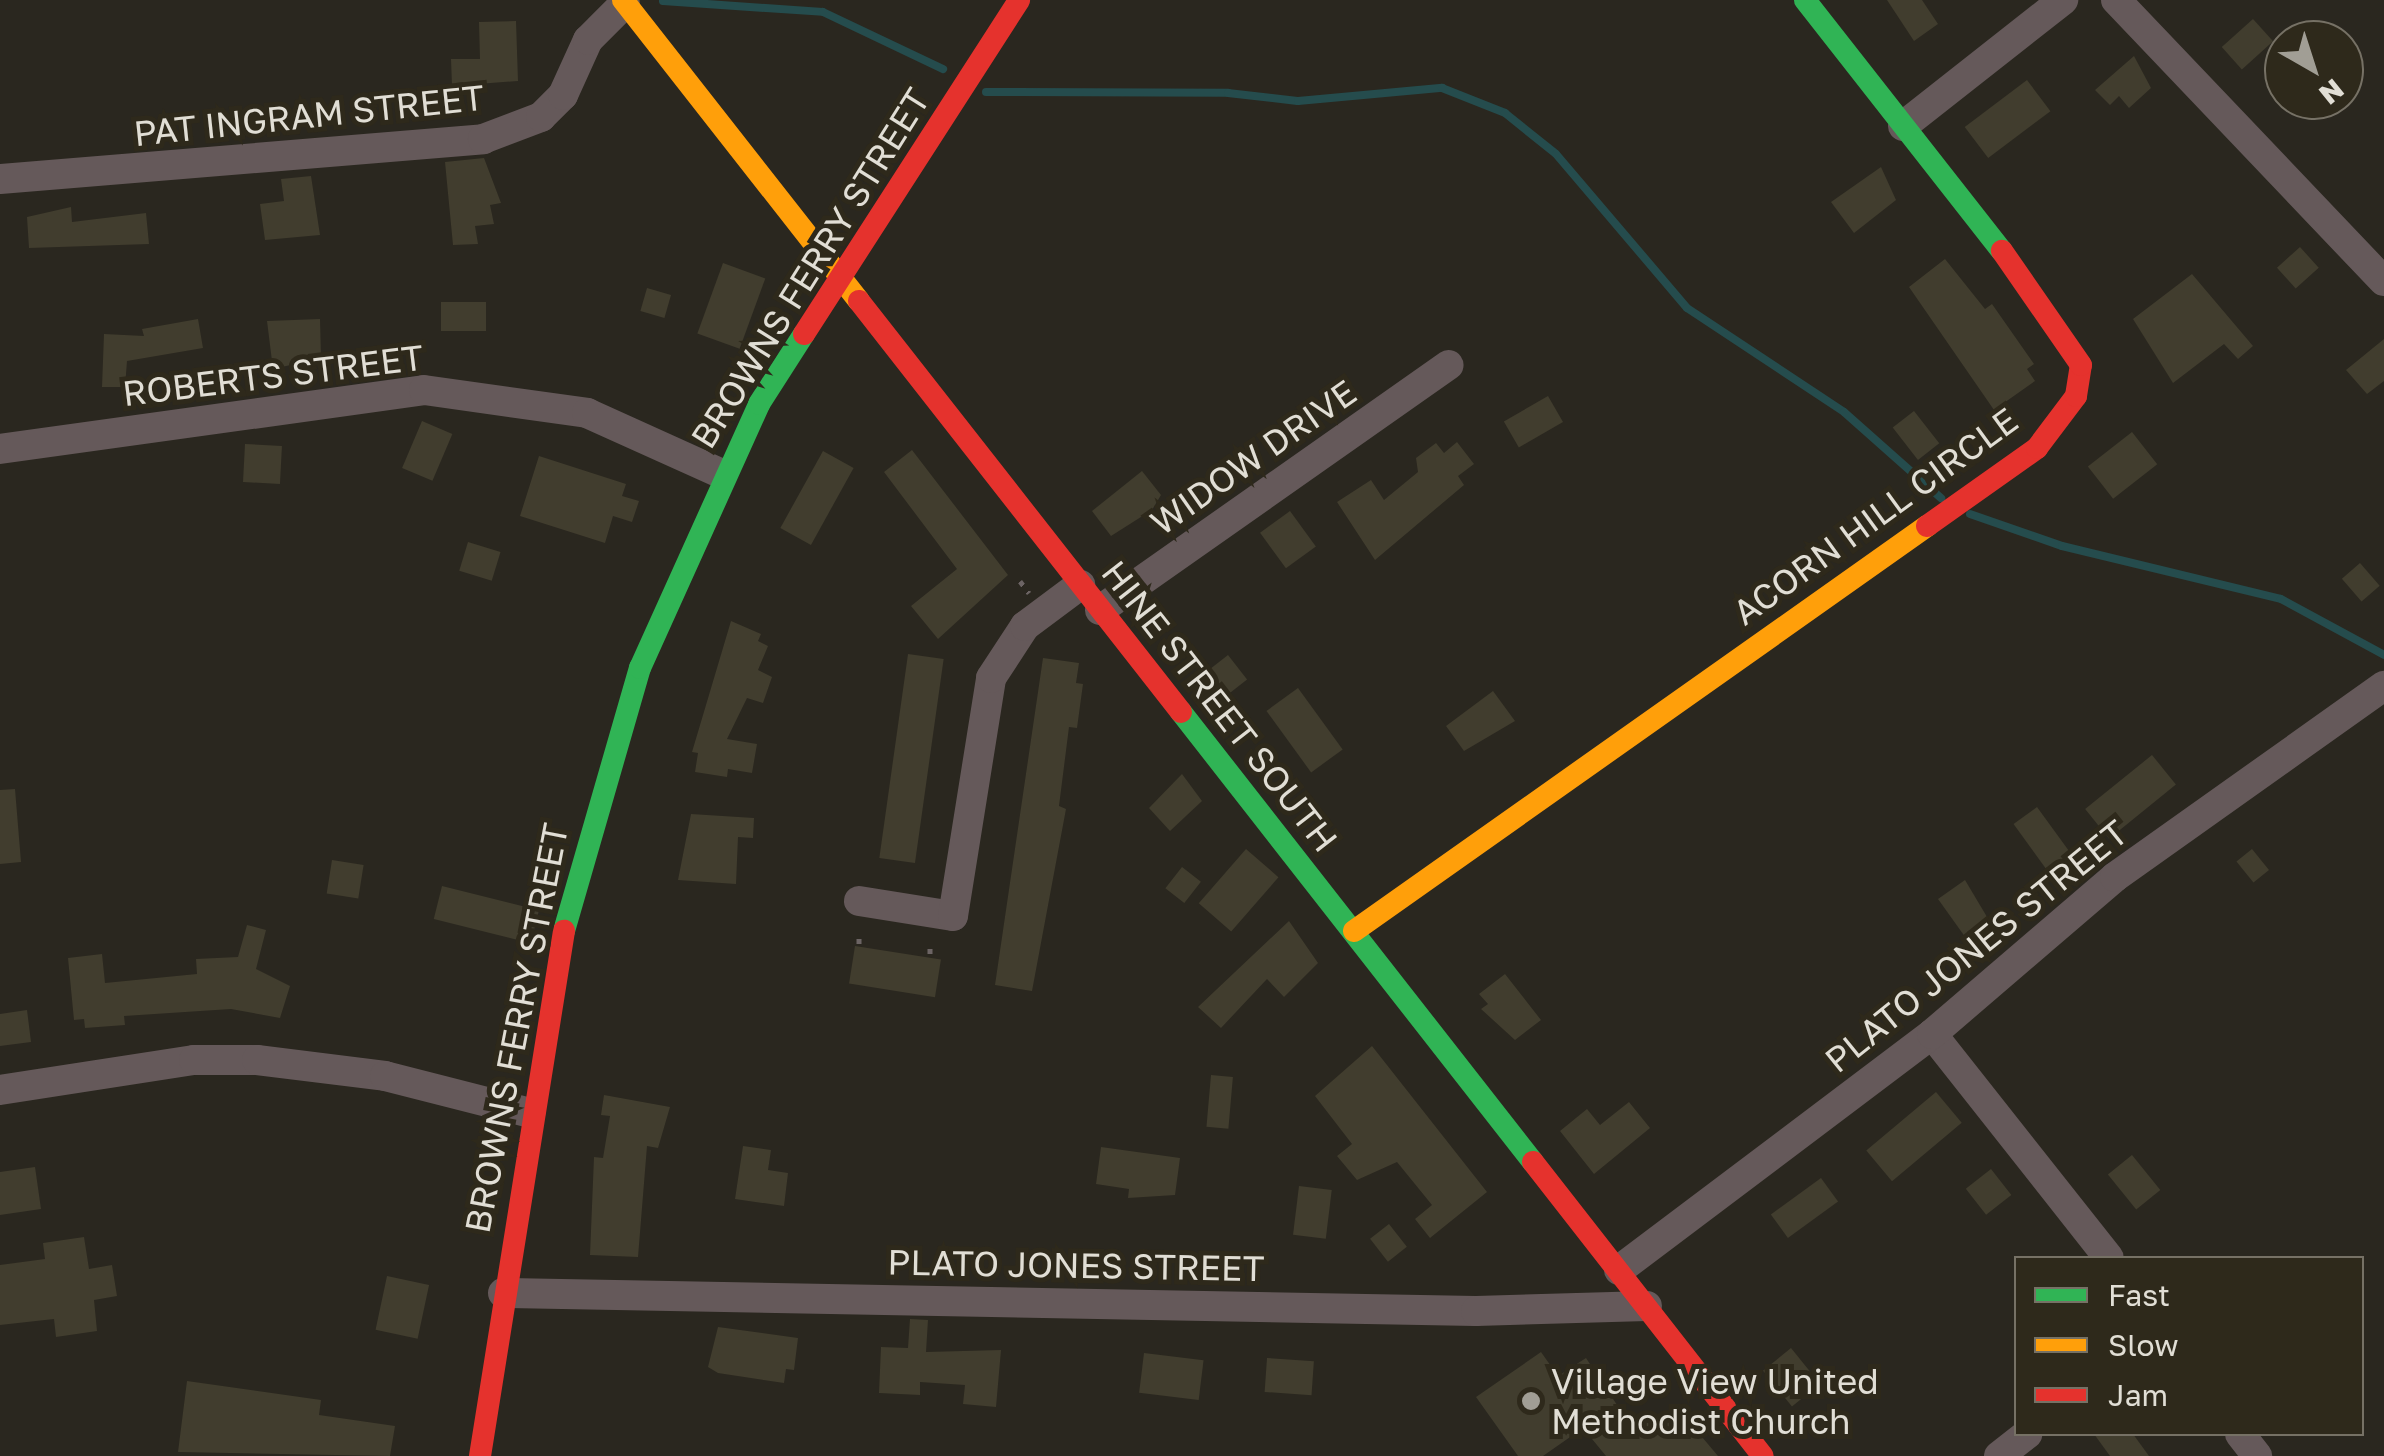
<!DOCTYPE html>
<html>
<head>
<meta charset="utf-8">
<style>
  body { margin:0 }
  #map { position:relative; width:2384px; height:1456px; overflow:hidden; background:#2a271f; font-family:"Golos Text",sans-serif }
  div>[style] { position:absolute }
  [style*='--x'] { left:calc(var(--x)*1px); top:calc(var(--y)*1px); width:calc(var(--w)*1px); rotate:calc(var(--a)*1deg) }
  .stream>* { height:8px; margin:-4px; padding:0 4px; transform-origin:4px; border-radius:4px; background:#254c4d }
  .building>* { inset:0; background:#413d2e; transform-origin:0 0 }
  .path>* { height:5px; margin-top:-2.5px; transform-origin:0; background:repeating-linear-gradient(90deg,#6c6464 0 5px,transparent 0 13px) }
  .street>* { height:30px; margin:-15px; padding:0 15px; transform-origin:15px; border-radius:15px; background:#65595a }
  .fast>* { height:22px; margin:-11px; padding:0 11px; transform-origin:11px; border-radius:11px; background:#30b455 }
  .slow>* { height:22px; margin:-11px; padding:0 11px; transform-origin:11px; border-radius:11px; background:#ff9f0a }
  .jam>* { height:22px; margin:-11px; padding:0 11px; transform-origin:11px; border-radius:11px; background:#e5322d }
  .dots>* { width:28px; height:28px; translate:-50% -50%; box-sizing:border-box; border:5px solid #2e291b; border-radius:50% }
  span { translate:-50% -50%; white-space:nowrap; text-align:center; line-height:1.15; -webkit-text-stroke:10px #2e291b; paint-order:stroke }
  .street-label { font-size:35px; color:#e1ded5 }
  .poi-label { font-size:35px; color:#e1ded5 }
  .left { translate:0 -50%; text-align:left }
  .legend { position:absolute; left:2014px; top:1256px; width:350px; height:180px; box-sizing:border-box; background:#2e291b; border:2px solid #767165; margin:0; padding:12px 18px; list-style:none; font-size:30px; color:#e1ded5 }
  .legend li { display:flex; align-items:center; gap:20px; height:50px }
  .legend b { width:50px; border:2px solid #767165 }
  .north { position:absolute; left:2264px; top:20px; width:100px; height:100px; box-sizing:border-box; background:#2e291b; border:2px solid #767165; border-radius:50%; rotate:141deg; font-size:28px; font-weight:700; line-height:40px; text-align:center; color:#e1ded5 }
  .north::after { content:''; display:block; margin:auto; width:35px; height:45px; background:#a19e95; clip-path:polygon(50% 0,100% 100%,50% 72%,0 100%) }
</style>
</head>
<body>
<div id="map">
  <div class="stream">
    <div style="--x:663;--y:1;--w:160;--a:3.9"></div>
    <div style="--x:823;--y:12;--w:133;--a:25.4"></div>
    <div style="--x:986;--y:92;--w:242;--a:0.2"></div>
    <div style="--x:1228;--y:93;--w:70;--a:6.5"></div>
    <div style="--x:1298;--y:101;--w:145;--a:-5.2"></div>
    <div style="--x:1442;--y:88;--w:68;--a:21.6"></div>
    <div style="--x:1505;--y:113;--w:65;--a:38.8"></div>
    <div style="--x:1556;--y:154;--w:202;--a:49.6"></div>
    <div style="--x:1687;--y:308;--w:188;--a:33.5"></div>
    <div style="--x:1844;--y:412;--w:130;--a:41.6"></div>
    <div style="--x:1970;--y:514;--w:97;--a:19.2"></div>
    <div style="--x:2062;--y:546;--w:225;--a:13.6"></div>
    <div style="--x:2281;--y:599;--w:117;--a:28.5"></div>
  </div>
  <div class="building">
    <div style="clip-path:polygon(1887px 0,1922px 0,1938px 24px,1914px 41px)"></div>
    <div style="left:2253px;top:19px;width:30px;height:42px;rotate:48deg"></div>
    <div style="clip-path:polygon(516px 21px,518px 81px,452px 86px,451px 59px,480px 59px,479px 22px)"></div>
    <div style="clip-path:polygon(2134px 56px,2151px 88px,2129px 108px,2119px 96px,2110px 105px,2095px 90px)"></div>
    <div style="left:2027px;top:80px;width:39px;height:78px;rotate:53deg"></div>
    <div style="clip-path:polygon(484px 158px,501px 203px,490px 205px,494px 224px,475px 226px,478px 244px,453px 245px,445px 162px)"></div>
    <div style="clip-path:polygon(1881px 167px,1896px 200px,1854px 233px,1831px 202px)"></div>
    <div style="clip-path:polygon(311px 176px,320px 235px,265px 240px,260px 204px,284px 201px,281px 179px)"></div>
    <div style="clip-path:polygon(71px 207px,72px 222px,146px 213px,149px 244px,29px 248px,27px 217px)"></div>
    <div style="left:2300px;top:247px;width:28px;height:31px;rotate:48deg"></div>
    <div style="clip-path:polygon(1945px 259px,1985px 309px,1992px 304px,2034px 364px,2027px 369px,2035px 381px,1994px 410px,1909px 287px)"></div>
    <div style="left:723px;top:263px;width:45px;height:75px;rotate:20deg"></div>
    <div style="clip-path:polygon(2192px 274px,2253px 346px,2238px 359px,2224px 344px,2173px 383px,2133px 319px)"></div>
    <div style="left:647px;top:288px;width:25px;height:24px;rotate:16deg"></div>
    <div style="left:441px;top:302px;width:45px;height:29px"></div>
    <div style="clip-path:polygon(198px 319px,203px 348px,127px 361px,125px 387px,102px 387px,104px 334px,144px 336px,142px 329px)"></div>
    <div style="clip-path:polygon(320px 319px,321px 358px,273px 369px,267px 321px)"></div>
    <div style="clip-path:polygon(2384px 339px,2384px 381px,2367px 394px,2346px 370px)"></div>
    <div style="left:1548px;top:396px;width:30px;height:51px;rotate:60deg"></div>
    <div style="left:1914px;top:411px;width:41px;height:27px;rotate:52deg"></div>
    <div style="left:422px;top:421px;width:33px;height:51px;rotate:23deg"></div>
    <div style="left:2132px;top:432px;width:41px;height:56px;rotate:52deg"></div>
    <div style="clip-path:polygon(1457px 442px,1474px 464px,1458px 476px,1464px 485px,1375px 560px,1337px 502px,1371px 480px,1384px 500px,1418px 472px,1416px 458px,1436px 443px,1444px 453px)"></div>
    <div style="left:245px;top:444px;width:37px;height:38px;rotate:3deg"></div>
    <div style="clip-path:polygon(912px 450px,1008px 575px,938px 639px,911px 606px,957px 569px,884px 472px)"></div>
    <div style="left:823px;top:451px;width:35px;height:88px;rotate:29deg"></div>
    <div style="clip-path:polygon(539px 456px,626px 484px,622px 496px,639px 501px,632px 522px,613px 516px,605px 543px,520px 516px)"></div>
    <div style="clip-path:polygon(1142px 471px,1161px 495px,1152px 510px,1111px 536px,1092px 511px)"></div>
    <div style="left:1290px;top:511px;width:44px;height:37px;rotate:54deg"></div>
    <div style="left:468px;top:542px;width:34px;height:30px;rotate:17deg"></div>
    <div style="left:2360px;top:563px;width:30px;height:24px;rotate:49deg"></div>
    <div style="clip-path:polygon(731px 621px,761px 634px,758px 641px,768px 646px,758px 670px,772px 677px,763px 703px,747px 698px,727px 739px,757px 744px,752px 773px,728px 769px,727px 777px,695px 772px,698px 753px,692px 752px)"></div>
    <div style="left:908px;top:654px;width:36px;height:206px;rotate:8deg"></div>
    <div style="left:1228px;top:655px;width:31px;height:43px;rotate:52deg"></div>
    <div style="clip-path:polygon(1043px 658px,1079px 663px,1076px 683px,1083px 684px,1077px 728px,1069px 727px,1059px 806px,1066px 809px,1032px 991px,995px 985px)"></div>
    <div style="left:1298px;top:688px;width:76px;height:39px;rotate:54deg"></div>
    <div style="clip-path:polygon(1493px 691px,1515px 721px,1464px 751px,1446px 726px)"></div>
    <div style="left:2152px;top:755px;width:38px;height:86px;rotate:51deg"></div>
    <div style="clip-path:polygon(1182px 774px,1202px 801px,1170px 831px,1149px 808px)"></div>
    <div style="clip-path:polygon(15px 789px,21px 862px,0 864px,0 790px)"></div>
    <div style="left:2037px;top:807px;width:65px;height:29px;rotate:54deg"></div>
    <div style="clip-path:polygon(691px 814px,754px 818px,753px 838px,738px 837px,736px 884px,678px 880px)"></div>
    <div style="left:1246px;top:849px;width:43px;height:72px;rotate:41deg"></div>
    <div style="left:2252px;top:849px;width:27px;height:20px;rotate:51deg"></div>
    <div style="left:332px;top:860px;width:32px;height:34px;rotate:9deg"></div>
    <div style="left:1182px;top:867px;width:24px;height:27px;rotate:38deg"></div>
    <div style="clip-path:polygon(1965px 880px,1996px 932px,1973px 948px,1938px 899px)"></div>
    <div style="left:442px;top:886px;width:100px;height:34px;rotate:14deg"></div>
    <div style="clip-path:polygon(1289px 921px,1318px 963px,1284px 997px,1267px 979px,1221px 1028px,1198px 1007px)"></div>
    <div style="clip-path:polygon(247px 925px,266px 930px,256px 969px,290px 986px,280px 1018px,231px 1009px,124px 1016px,125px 1025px,85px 1028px,84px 1019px,74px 1020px,68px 958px,102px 954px,105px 983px,197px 974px,196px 959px,238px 957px)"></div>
    <div style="left:855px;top:946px;width:87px;height:38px;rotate:9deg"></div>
    <div style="clip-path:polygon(1505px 974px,1541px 1020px,1515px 1040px,1481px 1009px,1488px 1004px,1479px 994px)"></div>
    <div style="clip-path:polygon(27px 1010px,31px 1042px,0 1046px,0 1014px)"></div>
    <div style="clip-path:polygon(1372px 1046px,1487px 1192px,1430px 1238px,1415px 1219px,1432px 1205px,1397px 1162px,1357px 1180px,1337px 1156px,1352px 1144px,1315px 1096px)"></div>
    <div style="left:1211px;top:1075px;width:22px;height:52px;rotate:5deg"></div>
    <div style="left:1936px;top:1092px;width:40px;height:91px;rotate:50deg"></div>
    <div style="clip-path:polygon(604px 1095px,670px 1107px,658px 1148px,647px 1146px,638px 1257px,590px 1255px,594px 1157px,603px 1158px,610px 1116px,601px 1115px)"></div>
    <div style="clip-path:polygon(1629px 1102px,1650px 1128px,1594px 1174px,1560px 1131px,1587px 1109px,1600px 1125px)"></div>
    <div style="clip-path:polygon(743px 1146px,771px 1150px,768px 1170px,788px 1173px,784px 1206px,735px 1199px)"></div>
    <div style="clip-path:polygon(1101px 1147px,1180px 1158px,1175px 1195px,1128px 1198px,1129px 1189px,1096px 1184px)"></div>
    <div style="left:2132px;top:1155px;width:45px;height:31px;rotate:51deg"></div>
    <div style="clip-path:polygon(35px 1167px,41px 1209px,0 1215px,0 1172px)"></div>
    <div style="left:1991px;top:1169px;width:33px;height:32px;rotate:52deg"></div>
    <div style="left:1821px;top:1178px;width:29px;height:62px;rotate:54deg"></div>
    <div style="left:1299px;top:1186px;width:33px;height:49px;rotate:7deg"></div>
    <div style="left:1389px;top:1224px;width:29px;height:24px;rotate:52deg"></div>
    <div style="clip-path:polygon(84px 1237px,89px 1269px,112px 1265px,117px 1296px,94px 1300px,97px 1331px,56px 1337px,54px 1319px,0 1325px,0 1265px,45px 1259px,43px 1243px)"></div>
    <div style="left:387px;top:1276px;width:43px;height:55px;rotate:12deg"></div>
    <div style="clip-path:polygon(910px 1319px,928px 1320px,926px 1352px,1001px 1350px,996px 1407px,963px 1404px,965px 1385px,920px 1382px,920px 1395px,879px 1393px,881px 1347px,908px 1348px)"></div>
    <div style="clip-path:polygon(718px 1327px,798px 1338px,794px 1370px,786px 1369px,784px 1383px,718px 1373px,708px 1367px)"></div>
    <div style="left:1791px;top:1348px;width:46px;height:36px;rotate:51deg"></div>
    <div style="clip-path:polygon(1541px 1352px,1558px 1376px,1586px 1358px,1627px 1420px,1633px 1414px,1643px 1425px,1676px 1406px,1718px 1456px,1606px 1456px,1583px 1428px,1543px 1456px,1518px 1456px,1476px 1397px)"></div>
    <div style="left:1144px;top:1353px;width:60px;height:40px;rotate:7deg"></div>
    <div style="left:1267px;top:1358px;width:47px;height:34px;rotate:4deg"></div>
    <div style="clip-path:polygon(187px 1381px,321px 1400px,319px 1415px,395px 1426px,390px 1456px,178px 1452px)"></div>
    <div style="clip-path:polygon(2094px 1434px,2133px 1434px,2149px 1456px,2110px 1456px)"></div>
  </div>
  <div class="path">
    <div style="--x:1020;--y:581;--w:15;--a:53"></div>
    <div style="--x:859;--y:944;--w:8;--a:-90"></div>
    <div style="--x:930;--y:954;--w:7;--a:-90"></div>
  </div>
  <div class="street">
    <div style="--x:2116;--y:0;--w:388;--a:46.4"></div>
    <div style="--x:1903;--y:126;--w:204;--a:-38.2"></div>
    <div style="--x:0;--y:179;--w:485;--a:-4.7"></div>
    <div style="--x:483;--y:139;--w:62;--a:-20.8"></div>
    <div style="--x:541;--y:117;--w:31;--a:-45"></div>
    <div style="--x:563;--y:95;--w:60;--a:-65.6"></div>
    <div style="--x:588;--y:40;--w:52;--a:-45"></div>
    <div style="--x:0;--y:449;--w:428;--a:-7.9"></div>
    <div style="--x:424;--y:390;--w:165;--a:8"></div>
    <div style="--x:587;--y:413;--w:148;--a:24.3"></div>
    <div style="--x:1100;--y:610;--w:426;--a:-35.1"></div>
    <div style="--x:859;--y:901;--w:95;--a:9.1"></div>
    <div style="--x:953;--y:916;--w:241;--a:-80.9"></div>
    <div style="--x:991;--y:678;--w:62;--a:-56.8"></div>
    <div style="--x:1025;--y:626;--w:69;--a:-36.7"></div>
    <div style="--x:1932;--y:1034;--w:285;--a:51.7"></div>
    <div style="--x:0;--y:1090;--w:196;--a:-8.8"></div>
    <div style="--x:194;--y:1060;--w:63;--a:0"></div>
    <div style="--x:257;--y:1060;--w:129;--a:7.1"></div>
    <div style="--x:385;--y:1076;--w:150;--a:14.3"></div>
    <div style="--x:1619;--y:1270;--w:392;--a:-37"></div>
    <div style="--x:1932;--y:1034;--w:241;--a:-40.6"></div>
    <div style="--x:2115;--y:877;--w:330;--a:-35.4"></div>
    <div style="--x:503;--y:1293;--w:973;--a:1.06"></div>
    <div style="--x:1476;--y:1311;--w:171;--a:-1.7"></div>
    <div style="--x:2240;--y:1434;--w:28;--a:52"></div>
    <div style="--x:1999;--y:1456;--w:36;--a:-38"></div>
  </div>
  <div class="fast">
    <div style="--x:1805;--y:0;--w:319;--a:51.9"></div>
    <div style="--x:1181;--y:712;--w:571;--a:51.97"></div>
    <div style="--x:564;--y:931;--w:274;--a:-73.9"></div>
    <div style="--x:640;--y:668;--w:290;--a:-65.7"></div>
    <div style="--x:759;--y:404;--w:83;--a:-57.3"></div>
  </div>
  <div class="slow">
    <div style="--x:623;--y:0;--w:382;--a:51.9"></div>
    <div style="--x:1354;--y:931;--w:702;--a:-35.25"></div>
  </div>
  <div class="jam">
    <div style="--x:859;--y:301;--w:522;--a:51.92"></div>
    <div style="--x:804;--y:334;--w:397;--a:-57.2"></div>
    <div style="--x:1927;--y:526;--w:135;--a:-35.3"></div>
    <div style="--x:2037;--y:448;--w:65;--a:-53.1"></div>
    <div style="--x:2076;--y:396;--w:31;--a:-81"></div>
    <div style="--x:2081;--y:365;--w:139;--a:-124.7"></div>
    <div style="--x:1533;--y:1162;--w:373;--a:52"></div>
    <div style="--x:480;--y:1456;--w:532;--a:-80.91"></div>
  </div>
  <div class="dots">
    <div style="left:1531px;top:1401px;background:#a19e95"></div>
  </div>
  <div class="street-label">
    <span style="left:309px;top:115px;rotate:-6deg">PAT INGRAM STREET</span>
    <span style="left:810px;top:268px;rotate:-58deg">BROWNS FERRY STREET</span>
    <span style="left:273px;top:375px;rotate:-7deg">ROBERTS STREET</span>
    <span style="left:1253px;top:457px;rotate:-35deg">WIDOW DRIVE</span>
    <span style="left:1875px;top:516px;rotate:-36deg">ACORN HILL CIRCLE</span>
    <span style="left:1220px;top:706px;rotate:52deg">HINE STREET SOUTH</span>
    <span style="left:1976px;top:946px;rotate:-39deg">PLATO JONES STREET</span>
    <span style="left:516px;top:1028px;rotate:-79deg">BROWNS FERRY STREET</span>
    <span style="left:1076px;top:1265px;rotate:1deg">PLATO JONES STREET</span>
  </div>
  <div class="poi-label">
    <span class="left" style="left:1551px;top:1401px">Village View United<br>Methodist Church</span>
  </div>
  <ul class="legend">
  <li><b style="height:12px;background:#30b455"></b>Fast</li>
  <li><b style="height:12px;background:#ff9f0a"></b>Slow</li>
  <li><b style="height:12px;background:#e5322d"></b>Jam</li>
  </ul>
  <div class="north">N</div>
</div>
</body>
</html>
